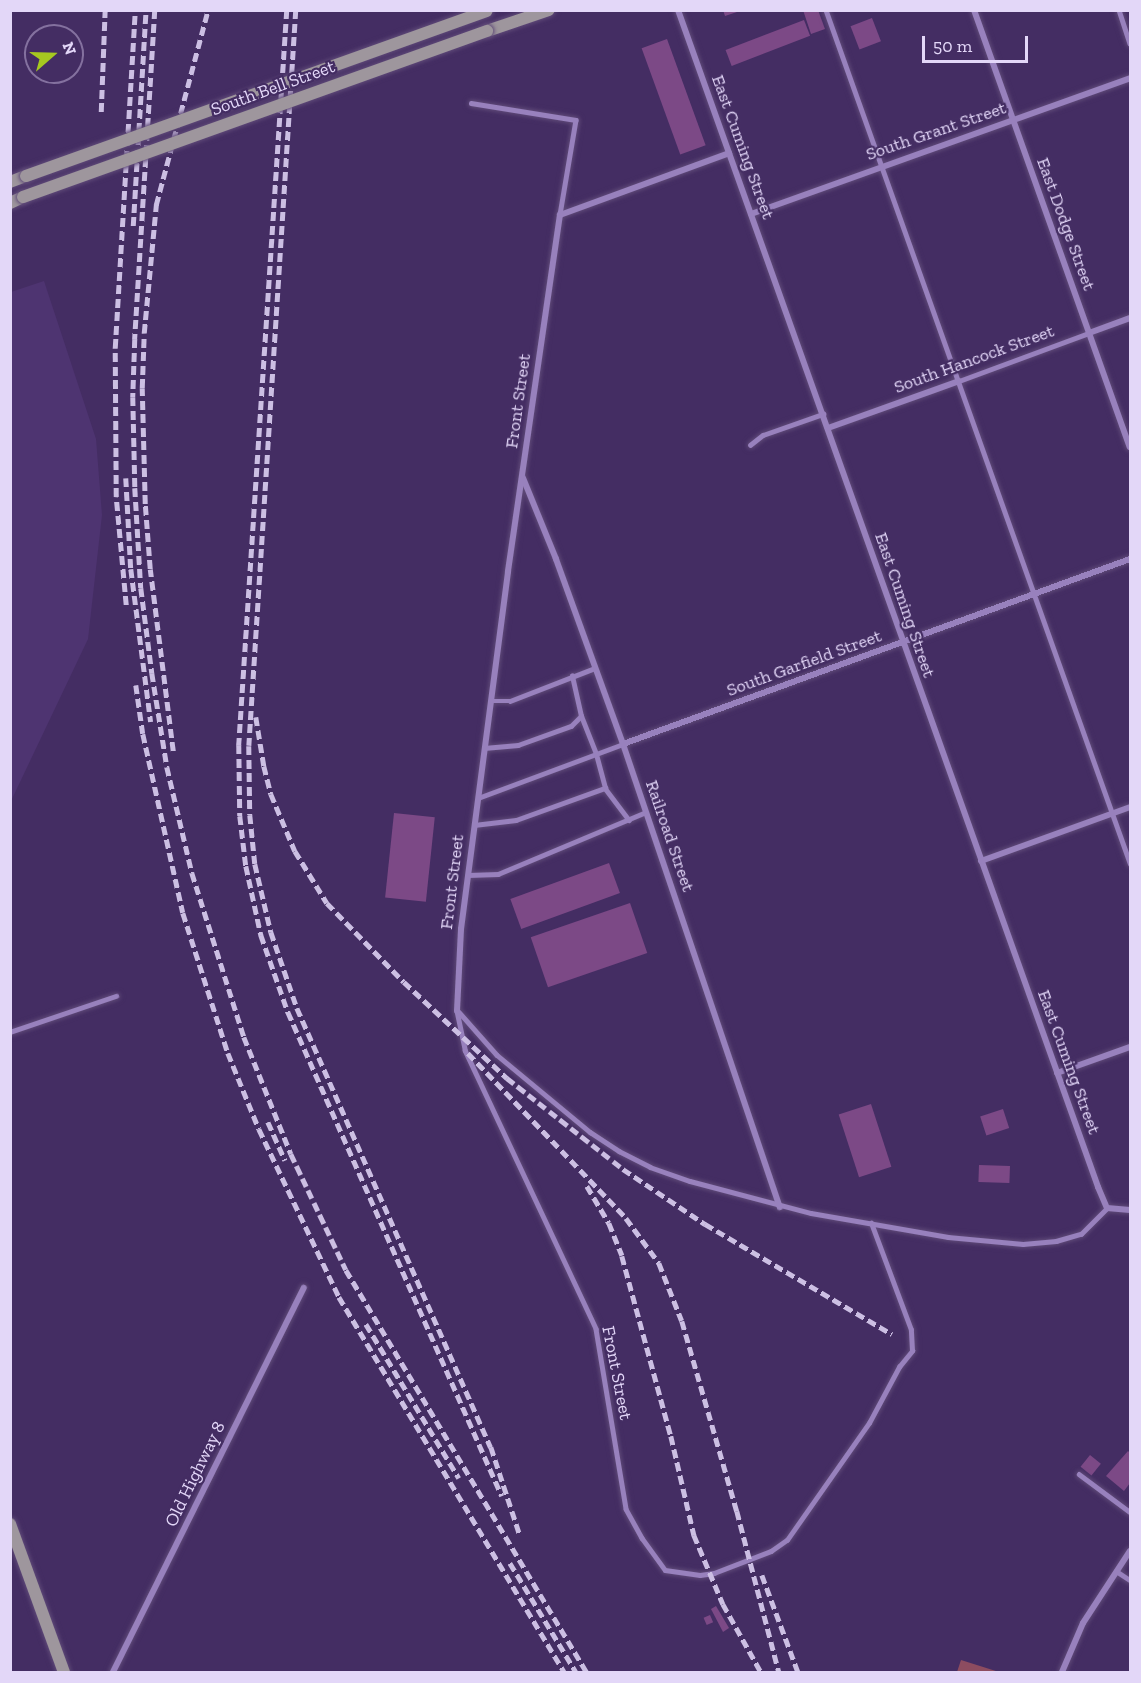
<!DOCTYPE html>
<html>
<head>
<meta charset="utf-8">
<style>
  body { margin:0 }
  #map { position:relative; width:1141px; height:1683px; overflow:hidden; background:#442d63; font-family:"Zilla Slab",serif }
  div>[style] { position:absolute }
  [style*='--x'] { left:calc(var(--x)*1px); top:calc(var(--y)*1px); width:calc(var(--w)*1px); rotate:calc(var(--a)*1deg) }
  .built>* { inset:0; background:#4e3471 }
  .green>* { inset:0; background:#8d4c60 }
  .building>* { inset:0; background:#7c4986; transform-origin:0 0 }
  .roads { filter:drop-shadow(0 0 2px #5f4a78) drop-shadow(0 0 2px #5f4a78) }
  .lane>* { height:4.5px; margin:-2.25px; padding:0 2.25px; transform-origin:2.25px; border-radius:2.25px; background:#9881bd }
  .street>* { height:6px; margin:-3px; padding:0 3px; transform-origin:3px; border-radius:3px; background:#9881bd }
  .secondary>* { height:12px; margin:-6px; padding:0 6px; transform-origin:6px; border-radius:6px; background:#9e969d }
  .rail>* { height:4.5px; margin-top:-2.25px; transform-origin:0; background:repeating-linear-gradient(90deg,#ccbfe3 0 9px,transparent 0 13.5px) }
  .bridges { filter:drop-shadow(0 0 2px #5f4a78) drop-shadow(0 0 2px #5f4a78) }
  .secondary-bridge>* { height:12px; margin:-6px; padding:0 6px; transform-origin:6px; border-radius:6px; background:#9e969d }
  span { translate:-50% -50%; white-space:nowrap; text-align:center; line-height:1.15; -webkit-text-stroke:4.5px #442d63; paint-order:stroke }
  .street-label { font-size:18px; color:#e3d7f8 }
  .frame { position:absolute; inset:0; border:12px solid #e3d7f8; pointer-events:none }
  .north { position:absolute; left:24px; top:24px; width:60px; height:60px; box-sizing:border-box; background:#442d63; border:2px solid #84719f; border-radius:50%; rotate:70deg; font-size:16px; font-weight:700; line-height:24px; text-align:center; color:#e3d7f8 }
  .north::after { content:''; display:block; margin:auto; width:21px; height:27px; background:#a6c820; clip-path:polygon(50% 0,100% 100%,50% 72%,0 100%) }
  .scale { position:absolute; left:922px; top:36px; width:106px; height:27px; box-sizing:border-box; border:3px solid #e3d7f8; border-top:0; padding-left:8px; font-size:18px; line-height:21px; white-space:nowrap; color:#e3d7f8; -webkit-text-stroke:4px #442d63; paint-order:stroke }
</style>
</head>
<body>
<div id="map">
  <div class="built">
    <div style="clip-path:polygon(44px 281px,96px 439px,102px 515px,88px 639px,11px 801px,11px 292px)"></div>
  </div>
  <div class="green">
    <div style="clip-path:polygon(961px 1660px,999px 1672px,957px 1672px)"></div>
  </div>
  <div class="building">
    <div style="clip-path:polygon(723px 10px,740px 10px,740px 11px,725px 16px)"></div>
    <div style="clip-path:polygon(803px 10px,818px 10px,825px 29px,811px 34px)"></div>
    <div style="left:872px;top:18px;width:25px;height:23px;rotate:69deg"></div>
    <div style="left:804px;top:20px;width:17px;height:84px;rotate:69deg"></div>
    <div style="left:667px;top:39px;width:113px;height:27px;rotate:70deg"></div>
    <div style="left:394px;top:813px;width:41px;height:85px;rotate:6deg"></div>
    <div style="left:609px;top:863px;width:32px;height:105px;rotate:70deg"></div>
    <div style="left:630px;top:903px;width:53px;height:105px;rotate:71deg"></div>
    <div style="left:871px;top:1104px;width:66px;height:34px;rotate:72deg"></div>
    <div style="left:1003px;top:1109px;width:20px;height:24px;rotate:72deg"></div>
    <div style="left:979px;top:1165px;width:31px;height:17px;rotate:2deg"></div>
    <div style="clip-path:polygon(1128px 1451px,1130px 1453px,1130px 1483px,1124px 1491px,1106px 1476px)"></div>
    <div style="left:1090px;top:1455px;width:14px;height:15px;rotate:39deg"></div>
    <div style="clip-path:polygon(716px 1606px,729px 1628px,723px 1632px,711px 1609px)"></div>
    <div style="left:710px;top:1615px;width:8px;height:7px;rotate:67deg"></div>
  </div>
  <div class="roads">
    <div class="lane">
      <div style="--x:826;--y:10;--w:906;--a:70.38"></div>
      <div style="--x:1119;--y:10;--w:35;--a:72"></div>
      <div style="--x:471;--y:103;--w:106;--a:9.2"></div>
      <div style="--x:576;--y:120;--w:96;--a:99.6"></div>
      <div style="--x:959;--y:381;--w:139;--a:-20.3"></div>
      <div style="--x:750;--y:445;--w:16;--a:-38"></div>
      <div style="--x:763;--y:435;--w:64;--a:-19.3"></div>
      <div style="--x:491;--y:701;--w:19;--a:0"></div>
      <div style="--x:510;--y:701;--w:91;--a:-21.2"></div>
      <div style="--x:484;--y:748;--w:34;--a:-5"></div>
      <div style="--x:518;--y:745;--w:56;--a:-19.7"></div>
      <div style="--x:571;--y:726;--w:14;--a:-45"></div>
      <div style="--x:581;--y:716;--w:41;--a:-102.7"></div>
      <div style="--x:605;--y:788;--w:40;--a:53"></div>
      <div style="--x:478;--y:798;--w:155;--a:-20.4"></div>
      <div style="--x:474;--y:825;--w:42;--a:-6.8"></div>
      <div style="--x:516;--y:820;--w:95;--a:-19.8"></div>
      <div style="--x:605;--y:788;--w:35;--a:-105"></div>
      <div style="--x:596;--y:754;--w:41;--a:-111.5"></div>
      <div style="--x:468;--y:875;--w:30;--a:-2"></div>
      <div style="--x:498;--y:874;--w:160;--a:-22.7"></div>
      <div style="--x:457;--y:1011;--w:40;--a:78"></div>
      <div style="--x:465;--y:1050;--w:308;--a:64.8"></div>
      <div style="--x:596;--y:1329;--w:182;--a:80.5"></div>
      <div style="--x:626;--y:1509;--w:33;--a:61"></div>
      <div style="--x:642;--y:1538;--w:39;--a:54"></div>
      <div style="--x:665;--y:1570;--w:35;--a:8"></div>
      <div style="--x:700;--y:1575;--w:14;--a:-8"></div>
      <div style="--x:714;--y:1573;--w:61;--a:-21.1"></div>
      <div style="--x:771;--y:1551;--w:19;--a:-35"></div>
      <div style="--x:787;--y:1540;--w:143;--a:-55"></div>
      <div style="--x:869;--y:1423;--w:64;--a:-61.8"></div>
      <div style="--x:899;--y:1367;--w:21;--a:-51"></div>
      <div style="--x:912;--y:1351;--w:21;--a:-93"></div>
      <div style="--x:911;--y:1330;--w:114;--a:-110.5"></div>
      <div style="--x:459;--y:1012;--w:57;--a:48.5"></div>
      <div style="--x:497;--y:1055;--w:121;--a:39.6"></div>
      <div style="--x:590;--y:1132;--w:35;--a:33"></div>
      <div style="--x:619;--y:1151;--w:35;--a:27"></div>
      <div style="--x:650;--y:1167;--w:42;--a:19.3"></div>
      <div style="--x:690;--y:1181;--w:125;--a:14.8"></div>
      <div style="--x:811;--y:1213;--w:139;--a:9.9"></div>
      <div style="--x:948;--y:1237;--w:75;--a:5.3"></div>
      <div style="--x:1023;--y:1244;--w:33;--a:-5"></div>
      <div style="--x:1056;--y:1241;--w:26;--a:-16"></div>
      <div style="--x:1081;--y:1234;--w:37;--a:-45"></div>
      <div style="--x:10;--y:1032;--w:112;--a:-18.8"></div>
      <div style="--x:1079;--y:1474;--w:64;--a:36.7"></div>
      <div style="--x:1116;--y:1571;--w:17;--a:33"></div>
    </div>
    <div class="street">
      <div style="--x:678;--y:10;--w:1250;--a:70.36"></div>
      <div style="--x:1098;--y:1187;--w:23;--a:67"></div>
      <div style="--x:1107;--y:1208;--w:23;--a:5"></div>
      <div style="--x:974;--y:10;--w:464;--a:70.4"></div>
      <div style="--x:751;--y:214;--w:403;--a:-19.7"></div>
      <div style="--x:1089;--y:333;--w:44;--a:-20.1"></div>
      <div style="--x:828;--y:428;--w:139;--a:-19.7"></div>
      <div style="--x:523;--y:478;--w:87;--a:67.8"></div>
      <div style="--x:556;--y:559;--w:197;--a:70.1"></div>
      <div style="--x:623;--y:744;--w:489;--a:71.3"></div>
      <div style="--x:623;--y:744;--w:540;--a:-20.05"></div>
      <div style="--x:981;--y:861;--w:158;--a:-19.9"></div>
      <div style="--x:457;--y:1011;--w:82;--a:-87.2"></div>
      <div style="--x:461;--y:929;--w:361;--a:-82.5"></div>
      <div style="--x:508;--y:571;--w:360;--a:-81.7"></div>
      <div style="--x:560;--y:215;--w:180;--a:-20.1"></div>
      <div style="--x:1057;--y:1073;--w:77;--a:-19.6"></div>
      <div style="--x:113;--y:1672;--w:429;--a:-63.6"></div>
      <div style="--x:1062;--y:1672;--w:53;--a:-66.8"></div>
      <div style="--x:1083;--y:1623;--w:86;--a:-56.9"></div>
    </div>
    <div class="secondary">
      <div style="--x:487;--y:31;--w:65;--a:-18.7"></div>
      <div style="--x:10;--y:182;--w:17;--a:-21"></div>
      <div style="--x:10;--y:203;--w:14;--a:-25"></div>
      <div style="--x:10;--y:1524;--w:158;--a:70"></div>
    </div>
  </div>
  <div class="rail">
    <div style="--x:155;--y:10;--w:330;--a:93.5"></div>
    <div style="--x:135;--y:339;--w:58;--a:92"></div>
    <div style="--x:133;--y:397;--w:91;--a:88.7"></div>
    <div style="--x:135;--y:488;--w:100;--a:86.6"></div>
    <div style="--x:141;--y:588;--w:86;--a:82.6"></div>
    <div style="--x:152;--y:673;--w:95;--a:80.9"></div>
    <div style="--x:167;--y:767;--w:109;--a:76.7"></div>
    <div style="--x:192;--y:873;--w:172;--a:72.4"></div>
    <div style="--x:244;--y:1037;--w:126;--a:68.1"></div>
    <div style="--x:291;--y:1154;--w:128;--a:64.6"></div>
    <div style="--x:346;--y:1270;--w:469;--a:59.1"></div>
    <div style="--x:287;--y:10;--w:737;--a:93.74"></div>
    <div style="--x:239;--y:745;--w:71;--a:89.2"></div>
    <div style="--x:240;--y:816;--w:50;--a:83.2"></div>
    <div style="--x:246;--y:866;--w:71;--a:77.7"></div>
    <div style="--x:261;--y:935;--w:82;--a:70.7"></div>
    <div style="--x:288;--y:1012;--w:529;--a:66.15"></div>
    <div style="--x:296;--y:10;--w:737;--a:93.65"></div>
    <div style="--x:249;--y:746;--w:69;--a:89.2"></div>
    <div style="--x:250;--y:815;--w:49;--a:84.2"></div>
    <div style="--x:255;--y:864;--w:70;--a:76.8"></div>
    <div style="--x:271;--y:932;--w:80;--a:71.1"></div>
    <div style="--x:297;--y:1008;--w:480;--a:66.2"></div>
    <div style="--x:491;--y:1447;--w:93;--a:71.8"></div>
    <div style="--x:101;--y:112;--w:102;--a:-87.8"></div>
    <div style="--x:133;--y:226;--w:216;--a:-86.6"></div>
    <div style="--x:126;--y:478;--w:91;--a:86.9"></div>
    <div style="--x:131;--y:569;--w:154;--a:82.6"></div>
    <div style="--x:126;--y:605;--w:108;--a:-95.3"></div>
    <div style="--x:116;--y:497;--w:149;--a:-90.4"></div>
    <div style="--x:115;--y:348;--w:339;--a:-86.6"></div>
    <div style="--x:136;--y:685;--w:49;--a:81.9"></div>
    <div style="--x:143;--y:734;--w:183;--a:77.4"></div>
    <div style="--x:183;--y:913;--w:147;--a:72.2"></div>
    <div style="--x:228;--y:1053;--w:82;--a:67.8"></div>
    <div style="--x:259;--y:1129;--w:186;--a:64.5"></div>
    <div style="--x:339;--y:1297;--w:437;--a:59"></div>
    <div style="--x:256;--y:717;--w:50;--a:80.7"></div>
    <div style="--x:264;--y:766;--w:29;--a:76"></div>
    <div style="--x:271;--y:794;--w:62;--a:67.2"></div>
    <div style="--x:295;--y:851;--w:61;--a:58.4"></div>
    <div style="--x:327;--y:903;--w:110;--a:45.7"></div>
    <div style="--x:404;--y:982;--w:141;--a:43"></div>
    <div style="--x:507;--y:1078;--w:147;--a:38.1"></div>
    <div style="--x:623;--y:1169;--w:99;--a:33.9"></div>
    <div style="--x:705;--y:1224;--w:217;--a:30.5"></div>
    <div style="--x:173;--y:751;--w:183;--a:-97.2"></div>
    <div style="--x:150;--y:569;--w:65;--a:-94.4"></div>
    <div style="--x:145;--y:504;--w:116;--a:-91.5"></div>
    <div style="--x:142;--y:388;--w:55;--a:-87.9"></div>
    <div style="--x:144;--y:333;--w:129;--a:-84.6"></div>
    <div style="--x:156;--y:205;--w:202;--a:-75.1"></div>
    <div style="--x:468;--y:1053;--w:228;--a:46.2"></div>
    <div style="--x:626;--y:1218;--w:56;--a:53.7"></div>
    <div style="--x:659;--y:1263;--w:62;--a:68.4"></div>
    <div style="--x:682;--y:1321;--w:198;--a:73.9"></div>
    <div style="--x:737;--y:1511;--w:166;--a:75.4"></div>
    <div style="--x:268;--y:1122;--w:42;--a:65.9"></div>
    <div style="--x:587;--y:1186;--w:43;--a:59.3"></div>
    <div style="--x:609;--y:1223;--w:35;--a:68"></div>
    <div style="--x:622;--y:1256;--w:187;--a:74.8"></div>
    <div style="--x:671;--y:1436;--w:102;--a:76.9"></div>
    <div style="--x:694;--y:1535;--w:75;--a:67.2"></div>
    <div style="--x:723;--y:1604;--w:78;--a:60.8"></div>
    <div style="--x:366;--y:1324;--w:180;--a:58.9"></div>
    <div style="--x:510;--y:1563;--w:127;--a:58.8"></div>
    <div style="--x:762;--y:1575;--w:103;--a:69.6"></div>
  </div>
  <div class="bridges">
    <div class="secondary-bridge">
      <div style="--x:26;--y:176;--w:489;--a:-19.7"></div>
      <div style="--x:23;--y:197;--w:493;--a:-19.7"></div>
    </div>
  </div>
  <div class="street-label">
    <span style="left:273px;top:88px;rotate:-20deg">South Bell Street</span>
    <span style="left:936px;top:131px;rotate:-19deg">South Grant Street</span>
    <span style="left:743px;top:147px;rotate:70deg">East Cuming Street</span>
    <span style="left:1066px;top:224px;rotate:70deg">East Dodge Street</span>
    <span style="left:974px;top:359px;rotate:-20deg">South Hancock Street</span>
    <span style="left:518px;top:401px;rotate:-82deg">Front Street</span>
    <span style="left:905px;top:605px;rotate:71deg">East Cuming Street</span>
    <span style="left:804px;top:663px;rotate:-20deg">South Garfield Street</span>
    <span style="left:670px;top:836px;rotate:71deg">Railroad Street</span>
    <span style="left:452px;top:882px;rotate:-83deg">Front Street</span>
    <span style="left:1069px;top:1062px;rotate:70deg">East Cuming Street</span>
    <span style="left:617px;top:1373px;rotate:79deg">Front Street</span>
    <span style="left:195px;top:1474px;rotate:-64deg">Old Highway 8</span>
  </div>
  <div class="frame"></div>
  <div class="north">N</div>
  <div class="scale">50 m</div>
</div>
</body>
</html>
